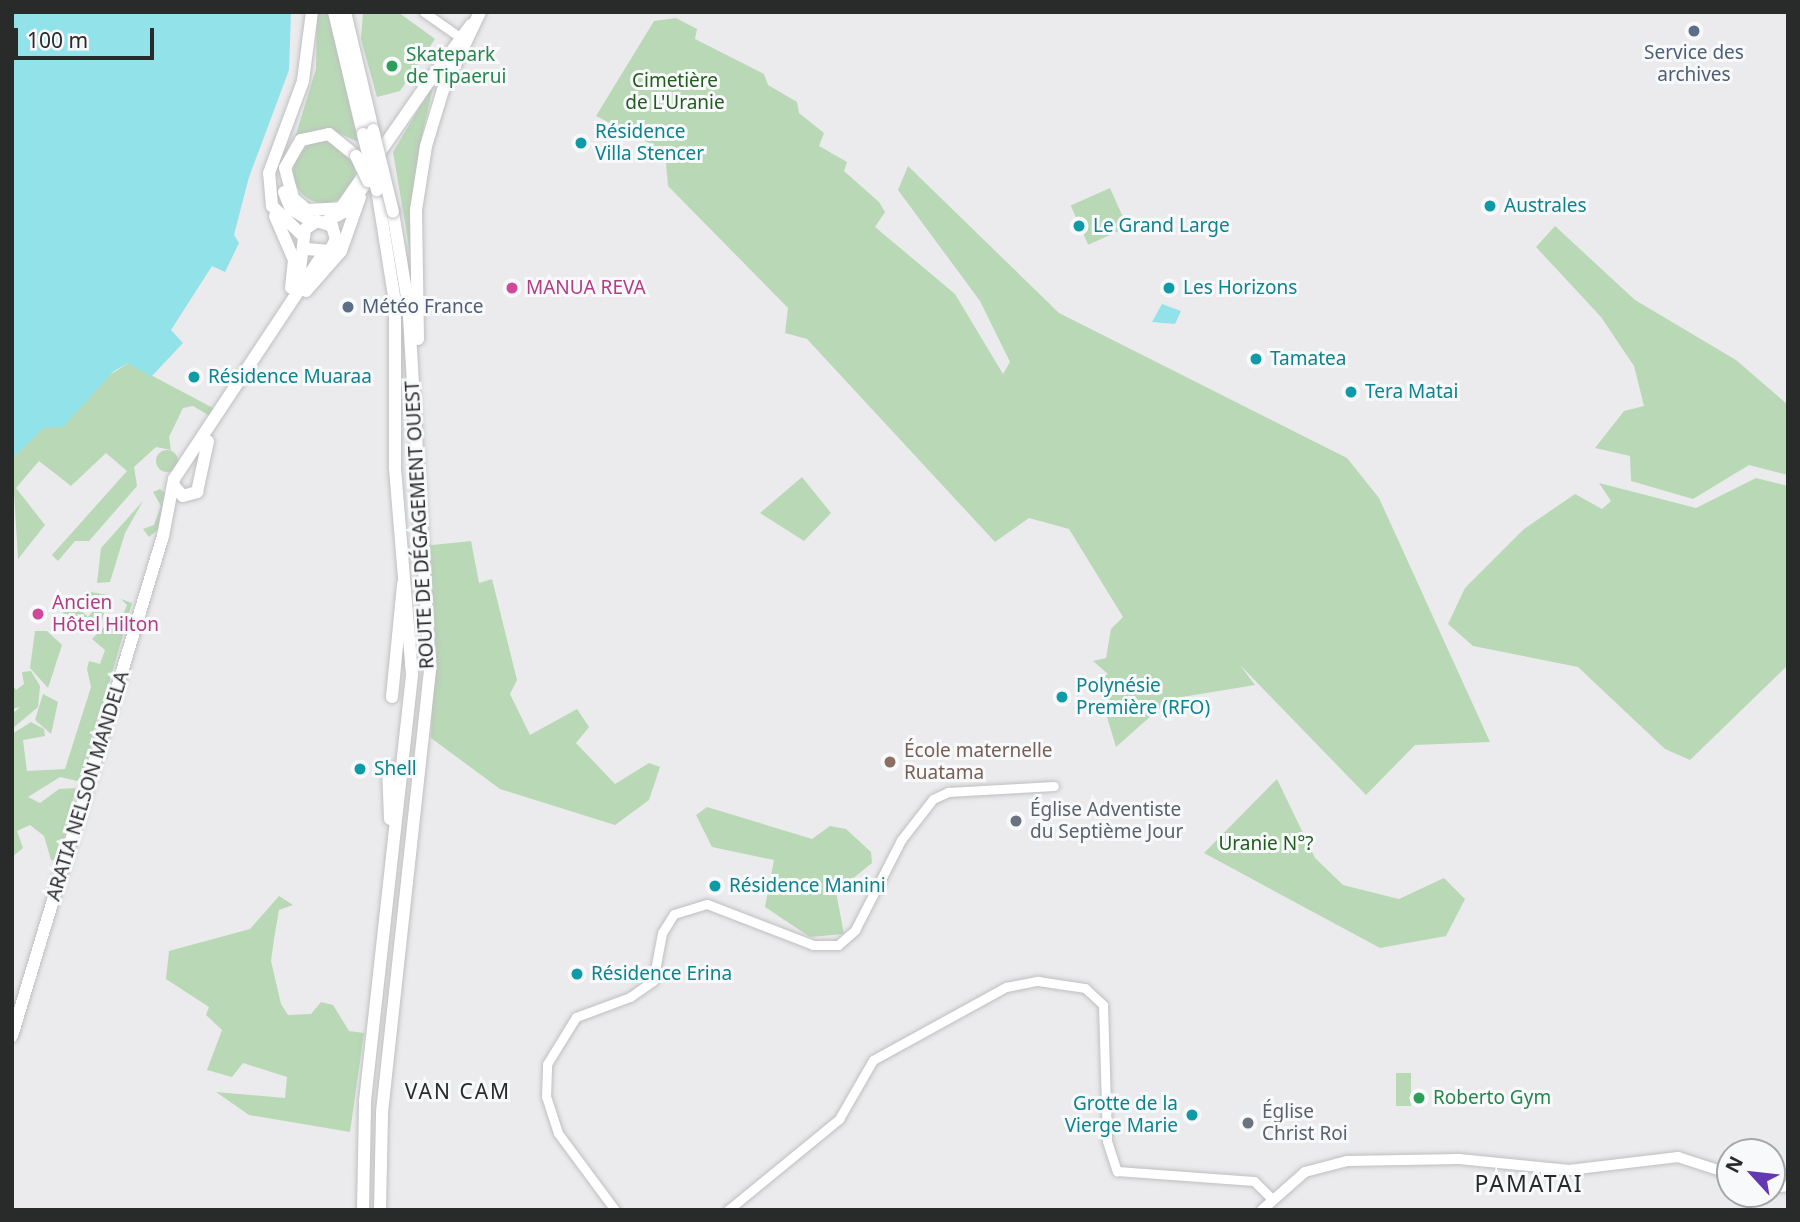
<!DOCTYPE html>
<html>
<head>
<meta charset="utf-8">
<style>
  body { margin:0 }
  #map { position:relative; width:1800px; height:1222px; overflow:hidden; background:#ebebed; font-family:"Noto Sans",sans-serif }
  div>[style] { position:absolute }
  [style*='--x'] { left:calc(var(--x)*1px); top:calc(var(--y)*1px); width:calc(var(--w)*1px); rotate:calc(var(--a)*1deg) }
  .green>* { inset:0; background:#b9d8b6; transform-origin:0 0 }
  .round { border-radius:50% }
  .water>* { inset:0; background:#92e2e9 }
  .roads { filter:drop-shadow(0 0 2px #bebfc1) drop-shadow(0 0 2px #bebfc1) }
  .tertiary>* { height:9px; margin:-4.5px; padding:0 4.5px; transform-origin:4.5px; border-radius:4.5px; background:#fff }
  .secondary>* { height:10px; margin:-5px; padding:0 5px; transform-origin:5px; border-radius:5px; background:#fff }
  .primary>* { height:12px; margin:-6px; padding:0 6px; transform-origin:6px; border-radius:6px; background:#fff }
  .trunk>* { height:12px; margin:-6px; padding:0 6px; transform-origin:6px; border-radius:6px; background:#fff }
  .bridges { filter:drop-shadow(0 0 2px #bebfc1) drop-shadow(0 0 2px #bebfc1) }
  .trunk-bridge>* { height:12px; margin:-6px; padding:0 6px; transform-origin:6px; border-radius:6px; background:#fff }
  .dots>* { width:19px; height:19px; translate:-50% -50%; box-sizing:border-box; border:4px solid #f8f9fb; border-radius:50% }
  span { translate:-50% -50%; white-space:nowrap; text-align:center; line-height:1.15; -webkit-text-stroke:6px #f8f9fb; paint-order:stroke }
  .service-label { font-size:19px; color:#4e5e75 }
  .left { translate:0 -50%; text-align:left }
  .leisure-label { font-size:19px; color:#27864d }
  .park-label { font-size:19px; color:#235b1f }
  .culture-label { font-size:19px; color:#0d838f }
  .right { translate:-100% -50%; text-align:right }
  .hotel-label { font-size:19px; color:#b23c85 }
  .street-label { font-size:19px; color:#292a2a }
  .education-label { font-size:19px; color:#785e54 }
  .worship-label { font-size:19px; color:#5b616d }
  .neighbourhood-label { font-size:21px; color:#292a2a; letter-spacing:2px }
  .quarter-label { font-size:23px; color:#292a2a; letter-spacing:2px }
  .frame { position:absolute; inset:0; border:14px solid #292a2a; pointer-events:none }
  .north { position:absolute; left:1716px; top:1138px; width:70px; height:70px; box-sizing:border-box; background:#f8f9fb; border:2px solid #a5a6a7; border-radius:50%; rotate:297deg; font-size:19px; font-weight:700; line-height:28px; text-align:center; color:#292a2a }
  .north::after { content:''; display:block; margin:auto; width:24px; height:32px; background:#6338b0; clip-path:polygon(50% 0,100% 100%,50% 72%,0 100%) }
  .scale { position:absolute; left:14px; top:28px; width:140px; height:32px; box-sizing:border-box; border:4px solid #292a2a; border-top:0; padding-left:9px; font-size:21px; line-height:24px; white-space:nowrap; color:#292a2a; -webkit-text-stroke:5px #f8f9fb; paint-order:stroke }
</style>
</head>
<body>
<div id="map">
  <div class="green">
    <div style="clip-path:polygon(317px 12px,329px 12px,358px 142px,328px 128px,293px 144px,316px 69px)"></div>
    <div style="clip-path:polygon(363px 12px,398px 12px,435px 39px,400px 91px,377px 97px,361px 39px)"></div>
    <div style="clip-path:polygon(676px 18px,697px 29px,695px 39px,764px 74px,768px 85px,797px 102px,799px 113px,824px 133px,819px 146px,847px 162px,844px 171px,879px 202px,885px 212px,875px 227px,955px 294px,1003px 374px,1010px 362px,980px 301px,898px 190px,908px 166px,1059px 313px,1347px 458px,1379px 498px,1490px 742px,1415px 745px,1366px 795px,1240px 665px,1255px 685px,1170px 699px,1116px 747px,1096px 680px,1108px 674px,1093px 661px,1106px 658px,1111px 629px,1123px 617px,1069px 529px,1029px 518px,995px 542px,807px 339px,785px 333px,788px 308px,668px 186px,666px 163px,673px 155px,596px 116px,654px 21px)"></div>
    <div style="clip-path:polygon(434px 83px,421px 140px,412px 264px,393px 152px)"></div>
    <div class="round" style="left:293px;top:141px;width:62px;height:62px"></div>
    <div style="left:1110px;top:188px;width:43px;height:43px;rotate:66deg"></div>
    <div style="clip-path:polygon(1555px 226px,1635px 300px,1736px 360px,1788px 405px,1788px 475px,1749px 465px,1693px 499px,1631px 481px,1630px 456px,1595px 448px,1624px 411px,1644px 406px,1634px 366px,1601px 317px,1536px 247px)"></div>
    <div style="clip-path:polygon(128px 363px,215px 409px,210px 416px,193px 406px,183px 408px,169px 437px,171px 450px,156px 447px,134px 467px,137px 486px,89px 541px,75px 541px,58px 561px,52px 555px,127px 471px,106px 453px,71px 486px,39px 461px,16px 488px,45px 525px,18px 559px,12px 459px,44px 427px,62px 427px,101px 381px)"></div>
    <div class="round" style="left:156px;top:450px;width:22px;height:22px"></div>
    <div style="clip-path:polygon(802px 477px,831px 513px,804px 541px,760px 513px)"></div>
    <div style="clip-path:polygon(1756px 478px,1788px 486px,1788px 665px,1690px 760px,1665px 749px,1578px 667px,1473px 646px,1448px 624px,1465px 588px,1524px 529px,1575px 494px,1602px 509px,1611px 501px,1599px 483px,1696px 508px)"></div>
    <div style="clip-path:polygon(160px 489px,165px 493px,161px 527px,149px 537px,143px 529px,154px 525px,161px 506px,153px 492px)"></div>
    <div style="clip-path:polygon(143px 501px,125px 533px,110px 582px,97px 583px,101px 548px)"></div>
    <div style="clip-path:polygon(471px 541px,479px 583px,492px 579px,517px 680px,510px 694px,530px 735px,577px 709px,589px 727px,576px 743px,615px 784px,649px 763px,660px 767px,649px 800px,615px 825px,500px 789px,431px 738px,433px 643px,423px 546px)"></div>
    <div style="clip-path:polygon(85px 591px,108px 595px,98px 610px,104px 613px,102px 620px,90px 633px,62px 612px,78px 608px,88px 617px,94px 610px,84px 601px)"></div>
    <div style="clip-path:polygon(121px 599px,132px 603px,83px 775px,77px 781px,60px 777px,28px 797px,40px 803px,59px 789px,76px 788px,59px 860px,51px 860px,44px 836px,30px 825px,17px 831px,23px 848px,12px 857px,12px 734px,31px 722px,44px 729px,45px 736px,23px 740px,27px 771px,65px 769px,91px 687px,87px 669px,89px 661px,100px 664px,105px 650px,92px 639px,114px 617px,121px 619px,127px 605px)"></div>
    <div style="clip-path:polygon(35px 631px,47px 631px,62px 645px,48px 688px,30px 668px)"></div>
    <div style="clip-path:polygon(31px 671px,40px 686px,38px 707px,12px 729px,12px 714px,20px 707px,12px 709px,12px 684px,16px 690px,24px 684px,22px 672px)"></div>
    <div style="clip-path:polygon(43px 694px,58px 702px,51px 734px,35px 720px)"></div>
    <div style="clip-path:polygon(1277px 779px,1315px 858px,1343px 885px,1399px 899px,1444px 878px,1465px 899px,1446px 936px,1380px 948px,1204px 853px)"></div>
    <div style="clip-path:polygon(707px 807px,812px 839px,830px 826px,846px 829px,871px 852px,872px 863px,836px 892px,844px 934px,810px 937px,765px 907px,774px 860px,712px 847px,696px 815px)"></div>
    <div style="clip-path:polygon(279px 896px,293px 905px,279px 910px,274px 939px,271px 961px,281px 1004px,288px 1015px,311px 1014px,321px 1002px,333px 1005px,349px 1031px,364px 1033px,350px 1132px,249px 1115px,216px 1092px,285px 1098px,287px 1077px,243px 1063px,232px 1077px,207px 1070px,222px 1030px,206px 1015px,209px 1007px,166px 979px,169px 951px,250px 929px)"></div>
    <div style="left:1396px;top:1073px;width:15px;height:33px"></div>
  </div>
  <div class="water">
    <div style="clip-path:polygon(12px 12px,291px 12px,289px 70px,249px 177px,234px 235px,239px 243px,225px 272px,212px 266px,171px 330px,183px 343px,151px 377px,128px 363px,114px 371px,63px 427px,44px 428px,12px 459px)"></div>
    <div style="clip-path:polygon(1162px 304px,1181px 311px,1175px 324px,1152px 322px)"></div>
  </div>
  <div class="roads">
    <div class="tertiary">
      <div style="--x:424;--y:12;--w:45;--a:35.1"></div>
      <div style="--x:615;--y:1210;--w:96;--a:-126.5"></div>
      <div style="--x:558;--y:1133;--w:38;--a:-108"></div>
      <div style="--x:546;--y:1097;--w:33;--a:-88"></div>
      <div style="--x:547;--y:1064;--w:55;--a:-58.3"></div>
      <div style="--x:576;--y:1017;--w:58;--a:-20.3"></div>
      <div style="--x:630;--y:997;--w:28;--a:-35"></div>
      <div style="--x:653;--y:981;--w:49;--a:-79.4"></div>
      <div style="--x:662;--y:933;--w:22;--a:-58"></div>
      <div style="--x:674;--y:914;--w:34;--a:-17"></div>
      <div style="--x:707;--y:904;--w:114;--a:21.1"></div>
      <div style="--x:813;--y:945;--w:25;--a:0"></div>
      <div style="--x:838;--y:945;--w:23;--a:-41"></div>
      <div style="--x:855;--y:930;--w:101;--a:-62.9"></div>
      <div style="--x:901;--y:840;--w:52;--a:-52"></div>
      <div style="--x:933;--y:799;--w:17;--a:-25"></div>
      <div style="--x:948;--y:792;--w:106;--a:-3.2"></div>
      <div style="--x:728;--y:1210;--w:144;--a:-39.3"></div>
      <div style="--x:839;--y:1119;--w:68;--a:-60"></div>
      <div style="--x:873;--y:1060;--w:152;--a:-28.8"></div>
      <div style="--x:1006;--y:987;--w:33;--a:-11"></div>
      <div style="--x:1038;--y:981;--w:48;--a:8.5"></div>
      <div style="--x:1085;--y:988;--w:25;--a:43"></div>
      <div style="--x:1103;--y:1005;--w:136;--a:88.3"></div>
      <div style="--x:1107;--y:1141;--w:32;--a:72"></div>
      <div style="--x:1117;--y:1171;--w:137;--a:4.2"></div>
      <div style="--x:1254;--y:1181;--w:23;--a:45"></div>
    </div>
    <div class="secondary">
      <div style="--x:1772;--y:1188;--w:16;--a:-7"></div>
      <div style="--x:1262;--y:1210;--w:57;--a:-41.5"></div>
      <div style="--x:1305;--y:1172;--w:43;--a:-14.7"></div>
      <div style="--x:1347;--y:1161;--w:112;--a:-1"></div>
      <div style="--x:1459;--y:1159;--w:111;--a:5.7"></div>
      <div style="--x:1569;--y:1170;--w:110;--a:-6.8"></div>
      <div style="--x:1678;--y:1157;--w:55;--a:18.1"></div>
    </div>
    <div class="primary">
      <div style="--x:432;--y:78;--w:66;--a:-53.7"></div>
      <div style="--x:275;--y:216;--w:48;--a:66.6"></div>
      <div style="--x:294;--y:260;--w:28;--a:96"></div>
      <div style="--x:325;--y:222;--w:21;--a:-28"></div>
      <div style="--x:344;--y:212;--w:48;--a:-52.7"></div>
      <div style="--x:303;--y:236;--w:43;--a:-135.9"></div>
      <div style="--x:272;--y:206;--w:33;--a:-95"></div>
      <div style="--x:269;--y:173;--w:98;--a:-69.7"></div>
      <div style="--x:303;--y:81;--w:70;--a:-82.6"></div>
      <div style="--x:298;--y:286;--w:57;--a:-83"></div>
      <div style="--x:305;--y:229;--w:14;--a:-34"></div>
      <div style="--x:317;--y:221;--w:16;--a:18"></div>
      <div style="--x:332;--y:226;--w:14;--a:73"></div>
      <div style="--x:336;--y:239;--w:13;--a:117"></div>
      <div style="--x:330;--y:251;--w:23;--a:-175"></div>
      <div style="--x:306;--y:291;--w:53;--a:-48.8"></div>
      <div style="--x:341;--y:251;--w:57;--a:-70.6"></div>
      <div style="--x:174;--y:486;--w:13;--a:48"></div>
      <div style="--x:183;--y:496;--w:15;--a:-16"></div>
      <div style="--x:197;--y:492;--w:52;--a:-77.8"></div>
      <div style="--x:12;--y:1036;--w:522;--a:-73.2"></div>
      <div style="--x:163;--y:536;--w:58;--a:-79.1"></div>
      <div style="--x:174;--y:479;--w:270;--a:-56.5"></div>
    </div>
    <div class="trunk">
      <div style="--x:334;--y:12;--w:125;--a:76.6"></div>
      <div style="--x:345;--y:12;--w:121;--a:76.7"></div>
      <div style="--x:356;--y:156;--w:35;--a:-141"></div>
      <div style="--x:329;--y:134;--w:29;--a:168"></div>
      <div style="--x:301;--y:140;--w:32;--a:120"></div>
      <div style="--x:285;--y:168;--w:31;--a:75"></div>
      <div style="--x:293;--y:198;--w:18;--a:41"></div>
      <div style="--x:307;--y:210;--w:34;--a:-3"></div>
      <div style="--x:341;--y:208;--w:168;--a:-55.2"></div>
      <div style="--x:284;--y:192;--w:18;--a:68"></div>
      <div style="--x:291;--y:209;--w:26;--a:31"></div>
      <div style="--x:418;--y:339;--w:129;--a:-90.9"></div>
      <div style="--x:416;--y:210;--w:65;--a:-81.1"></div>
      <div style="--x:426;--y:146;--w:59;--a:-73.1"></div>
      <div style="--x:443;--y:90;--w:86;--a:-64.6"></div>
      <div style="--x:392;--y:697;--w:114;--a:-84.4"></div>
      <div style="--x:388;--y:767;--w:52;--a:87.8"></div>
      <div style="--x:363;--y:1210;--w:109;--a:-88.9"></div>
      <div style="--x:365;--y:1101;--w:429;--a:-83.7"></div>
      <div style="--x:412;--y:675;--w:209;--a:-94.7"></div>
      <div style="--x:395;--y:467;--w:165;--a:-90"></div>
      <div style="--x:395;--y:302;--w:113;--a:-99.1"></div>
      <div style="--x:380;--y:1210;--w:98;--a:-88.8"></div>
      <div style="--x:382;--y:1112;--w:445;--a:-83.8"></div>
      <div style="--x:430;--y:670;--w:368;--a:-93.4"></div>
      <div style="--x:408;--y:303;--w:92;--a:-99.4"></div>
    </div>
  </div>
  <div class="bridges">
    <div class="trunk-bridge">
      <div style="--x:373;--y:130;--w:84;--a:76.3"></div>
      <div style="--x:363;--y:134;--w:58;--a:76"></div>
      <div style="--x:356;--y:156;--w:28;--a:64"></div>
    </div>
  </div>
  <div class="dots">
    <div style="left:1694px;top:31px;background:#5c6f8a"></div>
    <div style="left:392px;top:66px;background:#2e9e5b"></div>
    <div style="left:581px;top:143px;background:#0f9aa8"></div>
    <div style="left:1490px;top:206px;background:#0f9aa8"></div>
    <div style="left:1079px;top:226px;background:#0f9aa8"></div>
    <div style="left:512px;top:288px;background:#d1479c"></div>
    <div style="left:1169px;top:288px;background:#0f9aa8"></div>
    <div style="left:348px;top:307px;background:#5c6f8a"></div>
    <div style="left:1256px;top:359px;background:#0f9aa8"></div>
    <div style="left:194px;top:377px;background:#0f9aa8"></div>
    <div style="left:1351px;top:392px;background:#0f9aa8"></div>
    <div style="left:38px;top:614px;background:#d1479c"></div>
    <div style="left:1062px;top:697px;background:#0f9aa8"></div>
    <div style="left:890px;top:762px;background:#8d6e63"></div>
    <div style="left:360px;top:769px;background:#0f9aa8"></div>
    <div style="left:1016px;top:821px;background:#6b7280"></div>
    <div style="left:715px;top:886px;background:#0f9aa8"></div>
    <div style="left:577px;top:974px;background:#0f9aa8"></div>
    <div style="left:1419px;top:1098px;background:#2e9e5b"></div>
    <div style="left:1192px;top:1115px;background:#0f9aa8"></div>
    <div style="left:1248px;top:1123px;background:#6b7280"></div>
  </div>
  <div class="service-label">
    <span style="left:1694px;top:64px">Service des<br>archives</span>
    <span class="left" style="left:362px;top:307px">Météo France</span>
  </div>
  <div class="leisure-label">
    <span class="left" style="left:406px;top:66px">Skatepark<br>de Tipaerui</span>
    <span class="left" style="left:1433px;top:1098px">Roberto Gym</span>
  </div>
  <div class="park-label">
    <span style="left:675px;top:92px">Cimetière<br>de L'Uranie</span>
    <span style="left:1266px;top:844px">Uranie N°?</span>
  </div>
  <div class="culture-label">
    <span class="left" style="left:595px;top:143px">Résidence<br>Villa Stencer</span>
    <span class="left" style="left:1504px;top:206px">Australes</span>
    <span class="left" style="left:1093px;top:226px">Le Grand Large</span>
    <span class="left" style="left:1183px;top:288px">Les Horizons</span>
    <span class="left" style="left:1270px;top:359px">Tamatea</span>
    <span class="left" style="left:208px;top:377px">Résidence Muaraa</span>
    <span class="left" style="left:1365px;top:392px">Tera Matai</span>
    <span class="left" style="left:1076px;top:697px">Polynésie<br>Première (RFO)</span>
    <span class="left" style="left:374px;top:769px">Shell</span>
    <span class="left" style="left:729px;top:886px">Résidence Manini</span>
    <span class="left" style="left:591px;top:974px">Résidence Erina</span>
    <span class="right" style="left:1178px;top:1115px">Grotte de la<br>Vierge Marie</span>
  </div>
  <div class="hotel-label">
    <span class="left" style="left:526px;top:288px">MANUA REVA</span>
    <span class="left" style="left:52px;top:614px">Ancien<br>Hôtel Hilton</span>
  </div>
  <div class="street-label">
    <span style="left:420px;top:525px;rotate:-93deg">ROUTE DE DÉGAGEMENT OUEST</span>
    <span style="left:88px;top:786px;rotate:-73deg">ARATIA NELSON MANDELA</span>
  </div>
  <div class="education-label">
    <span class="left" style="left:904px;top:762px">École maternelle<br>Ruatama</span>
  </div>
  <div class="worship-label">
    <span class="left" style="left:1030px;top:821px">Église Adventiste<br>du Septième Jour</span>
    <span class="left" style="left:1262px;top:1123px">Église<br>Christ Roi</span>
  </div>
  <div class="neighbourhood-label">
    <span style="left:458px;top:1091px">VAN CAM</span>
  </div>
  <div class="quarter-label">
    <span style="left:1529px;top:1183px">PAMATAI</span>
  </div>
  <div class="frame"></div>
  <div class="north">N</div>
  <div class="scale">100 m</div>
</div>
</body>
</html>
